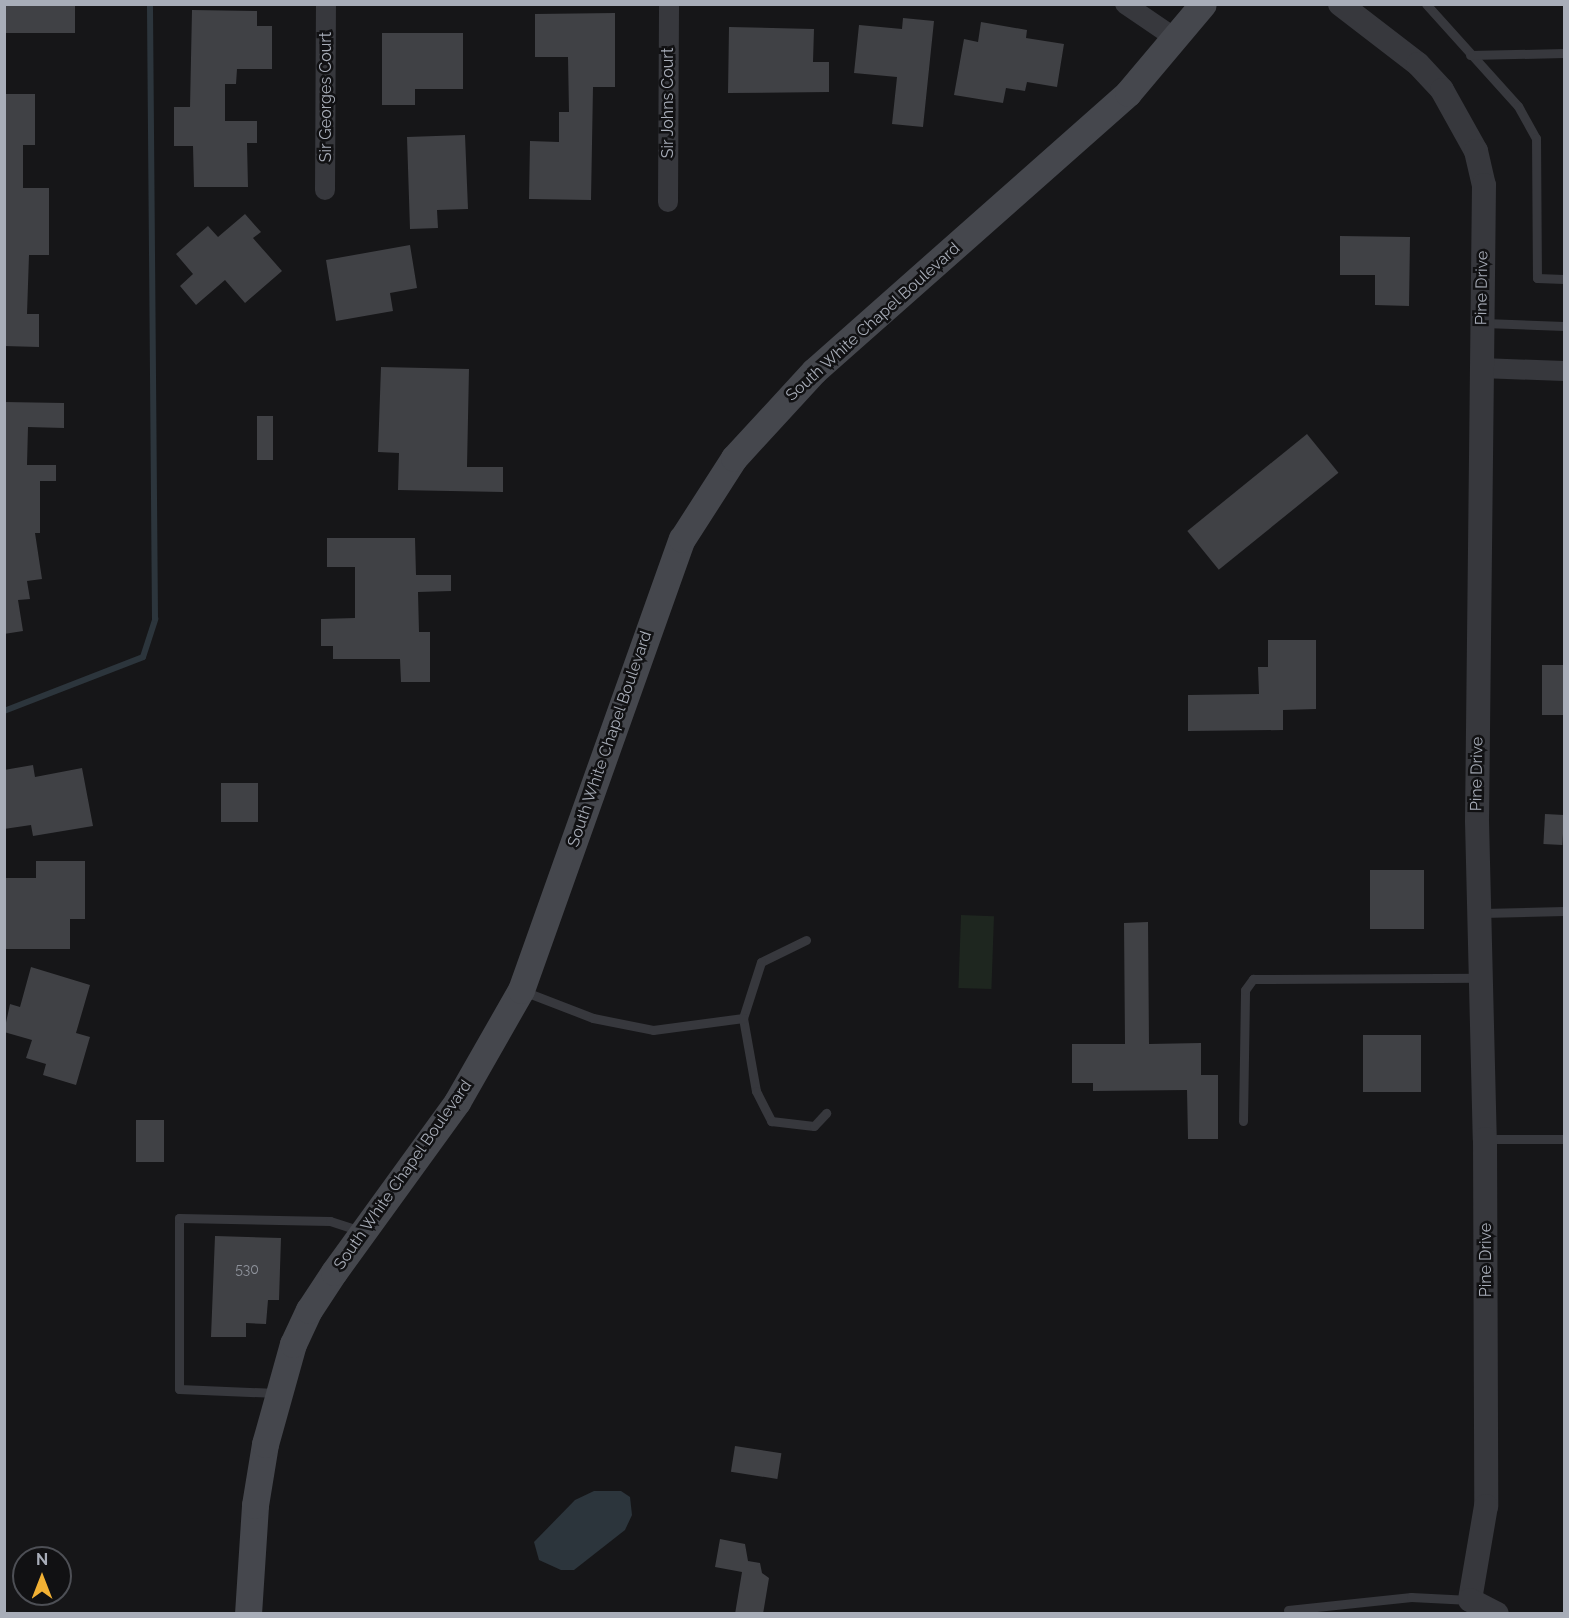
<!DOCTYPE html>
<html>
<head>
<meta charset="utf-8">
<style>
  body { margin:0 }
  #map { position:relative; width:1569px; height:1618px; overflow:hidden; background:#161618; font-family:Raleway,sans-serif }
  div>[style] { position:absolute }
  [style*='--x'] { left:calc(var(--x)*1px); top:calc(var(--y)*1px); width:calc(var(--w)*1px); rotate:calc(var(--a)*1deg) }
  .green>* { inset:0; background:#1e261f; transform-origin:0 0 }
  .water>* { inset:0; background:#2c353c }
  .stream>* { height:6px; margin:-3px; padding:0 3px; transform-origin:3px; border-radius:3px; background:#2c353c }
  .building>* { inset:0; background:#404145; transform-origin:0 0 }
  .service>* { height:9px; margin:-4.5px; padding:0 4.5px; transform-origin:4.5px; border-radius:4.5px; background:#37383d }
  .minor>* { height:20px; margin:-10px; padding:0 10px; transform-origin:10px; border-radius:10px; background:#37383d }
  .tertiary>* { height:24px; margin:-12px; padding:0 12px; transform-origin:12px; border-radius:12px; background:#37383d }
  .secondary>* { height:27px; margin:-13.5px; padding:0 13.5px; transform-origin:13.5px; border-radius:13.5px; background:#45474d }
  span { translate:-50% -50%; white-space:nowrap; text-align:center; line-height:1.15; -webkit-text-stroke:5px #111113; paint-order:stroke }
  .number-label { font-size:14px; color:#8e929b }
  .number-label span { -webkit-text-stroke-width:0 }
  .street-label { font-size:16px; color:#a8adb8 }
  .frame { position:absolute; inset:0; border:6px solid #a8adb8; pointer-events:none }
  .north { position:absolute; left:12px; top:1546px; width:60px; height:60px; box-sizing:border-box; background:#111113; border:2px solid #4d4f55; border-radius:50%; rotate:0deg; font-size:16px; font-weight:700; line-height:24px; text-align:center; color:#a8adb8 }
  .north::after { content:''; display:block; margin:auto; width:21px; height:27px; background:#f2b134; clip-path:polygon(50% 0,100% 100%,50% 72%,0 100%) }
</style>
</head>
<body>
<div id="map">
  <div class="green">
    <div style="left:961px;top:915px;width:33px;height:73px;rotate:2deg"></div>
  </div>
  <div class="water">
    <div style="clip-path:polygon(594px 1491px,621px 1491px,630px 1497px,632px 1515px,625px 1530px,574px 1570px,561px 1570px,539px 1560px,534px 1542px,575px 1500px)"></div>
  </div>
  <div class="stream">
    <div style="--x:4;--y:711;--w:149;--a:-21.2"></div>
    <div style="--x:143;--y:657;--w:40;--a:-72"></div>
    <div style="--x:155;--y:619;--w:615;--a:-90.47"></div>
  </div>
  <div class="building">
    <div style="left:4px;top:4px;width:71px;height:29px"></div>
    <div style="clip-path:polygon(192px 10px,257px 11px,257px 26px,272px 26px,272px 69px,237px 69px,236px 84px,225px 84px,225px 121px,257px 121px,257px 143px,247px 143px,248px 187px,194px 187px,193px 146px,174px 146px,174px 107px,190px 107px)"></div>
    <div style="clip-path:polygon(615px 13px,615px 87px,593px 87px,591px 200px,529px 199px,530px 141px,559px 142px,559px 112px,569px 112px,568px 57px,535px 57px,535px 14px)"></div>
    <div style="clip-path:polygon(903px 18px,934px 21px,923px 127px,892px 124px,897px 77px,854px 73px,859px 25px,902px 29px)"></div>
    <div style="clip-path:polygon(981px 22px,1027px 30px,1026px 38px,1064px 44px,1057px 87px,1027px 82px,1025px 91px,1006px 88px,1003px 103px,954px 95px,964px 39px,978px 42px)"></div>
    <div style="clip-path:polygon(729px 27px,814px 29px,813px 62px,829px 62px,829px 92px,728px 93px)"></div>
    <div style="clip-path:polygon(382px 33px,463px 33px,463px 89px,415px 89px,415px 105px,382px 105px)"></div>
    <div style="clip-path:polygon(4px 94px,35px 94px,35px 145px,23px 145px,23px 188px,49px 188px,49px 255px,29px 255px,27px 314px,39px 314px,39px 347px,4px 346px)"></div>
    <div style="clip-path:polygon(465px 135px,468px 209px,437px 210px,438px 228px,410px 229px,407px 137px)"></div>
    <div style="clip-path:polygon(245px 214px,261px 232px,253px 238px,282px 271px,245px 303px,225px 280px,196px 305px,180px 286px,193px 274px,176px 254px,208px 226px,218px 237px)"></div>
    <div style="clip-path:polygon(1340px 236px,1410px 237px,1409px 306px,1375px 305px,1375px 275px,1340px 275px)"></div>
    <div style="clip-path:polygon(410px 245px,417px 288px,390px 293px,393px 311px,336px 321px,326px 260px)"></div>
    <div style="clip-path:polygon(381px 367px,469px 369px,467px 467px,503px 467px,503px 492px,398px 490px,399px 453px,378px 452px)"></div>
    <div style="clip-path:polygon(4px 402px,64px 403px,64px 428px,28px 427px,27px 465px,56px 465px,56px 481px,40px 481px,40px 533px,35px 533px,42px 579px,27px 581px,30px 599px,18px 600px,23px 631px,4px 634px)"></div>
    <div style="left:257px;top:416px;width:16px;height:44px"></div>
    <div style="left:1307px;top:434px;width:50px;height:154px;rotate:51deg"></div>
    <div style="clip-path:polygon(327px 538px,415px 538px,416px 575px,451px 575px,451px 591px,418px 592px,419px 632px,430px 632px,430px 682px,401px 682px,400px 659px,333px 659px,333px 646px,321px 646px,321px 619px,355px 618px,355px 567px,327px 567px)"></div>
    <div style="clip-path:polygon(1268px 640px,1316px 640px,1316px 709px,1283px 710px,1283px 730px,1188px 731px,1188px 695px,1259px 694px,1258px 667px,1268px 667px)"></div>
    <div style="left:1542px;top:665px;width:22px;height:50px"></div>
    <div style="clip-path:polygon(33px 765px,35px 777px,82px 768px,93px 826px,33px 836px,31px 825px,4px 829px,4px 770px)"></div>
    <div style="left:221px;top:783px;width:37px;height:39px"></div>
    <div style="left:1545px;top:814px;width:19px;height:30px;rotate:3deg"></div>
    <div style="clip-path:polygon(36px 861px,85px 861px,85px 919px,70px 919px,70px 949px,4px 949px,4px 878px,36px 878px)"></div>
    <div style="left:1370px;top:870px;width:54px;height:59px"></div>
    <div style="clip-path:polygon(1148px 922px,1149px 1044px,1201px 1043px,1201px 1075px,1218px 1075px,1218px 1139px,1188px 1139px,1187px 1090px,1093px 1091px,1093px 1083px,1072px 1083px,1072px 1044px,1125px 1044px,1124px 923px)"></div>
    <div style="clip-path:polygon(31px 967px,90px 985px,76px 1033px,90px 1037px,76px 1085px,43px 1075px,46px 1064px,26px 1058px,32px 1040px,4px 1032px,10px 1004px,20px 1007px)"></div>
    <div style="left:1363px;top:1035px;width:58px;height:57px"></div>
    <div style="left:136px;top:1120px;width:28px;height:42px"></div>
    <div style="clip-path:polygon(215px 1236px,281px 1238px,279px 1300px,268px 1300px,266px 1324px,246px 1323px,246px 1337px,211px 1337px)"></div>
    <div style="left:735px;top:1446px;width:47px;height:26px;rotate:9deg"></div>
    <div style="clip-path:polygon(720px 1539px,745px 1544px,748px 1561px,760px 1563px,762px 1573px,769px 1578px,763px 1614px,735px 1614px,742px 1572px,715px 1567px)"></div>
  </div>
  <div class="service">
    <div style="--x:1426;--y:4;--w:137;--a:48"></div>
    <div style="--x:1518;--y:106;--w:37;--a:61"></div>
    <div style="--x:1536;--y:138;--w:140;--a:89.6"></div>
    <div style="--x:1537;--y:278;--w:27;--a:2"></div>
    <div style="--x:1470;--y:55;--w:94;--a:-1.2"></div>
    <div style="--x:1484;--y:323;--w:80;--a:2.1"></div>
    <div style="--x:1482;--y:913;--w:82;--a:-1.4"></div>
    <div style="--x:806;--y:940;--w:50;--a:153.9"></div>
    <div style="--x:761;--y:962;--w:59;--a:107.8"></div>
    <div style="--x:743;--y:1018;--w:74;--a:79.9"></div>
    <div style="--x:756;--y:1091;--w:34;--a:63"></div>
    <div style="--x:771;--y:1121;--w:43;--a:6.6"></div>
    <div style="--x:814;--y:1126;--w:18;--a:-47"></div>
    <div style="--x:523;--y:991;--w:75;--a:21.1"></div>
    <div style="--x:593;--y:1018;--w:61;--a:11.3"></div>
    <div style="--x:653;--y:1030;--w:91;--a:-7.6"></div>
    <div style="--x:1243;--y:1121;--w:131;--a:-89.1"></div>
    <div style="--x:1245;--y:990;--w:14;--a:-54"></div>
    <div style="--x:1253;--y:979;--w:227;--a:-0.3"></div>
    <div style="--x:1485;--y:1139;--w:79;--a:0"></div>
    <div style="--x:277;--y:1393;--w:98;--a:-177.7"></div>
    <div style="--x:179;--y:1389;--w:171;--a:-90"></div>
    <div style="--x:179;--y:1218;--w:151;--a:1.1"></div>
    <div style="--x:330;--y:1221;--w:32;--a:18"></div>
    <div style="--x:1288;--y:1610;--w:124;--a:-6"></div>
    <div style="--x:1411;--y:1597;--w:59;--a:2.9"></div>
  </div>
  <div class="minor">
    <div style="--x:1125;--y:4;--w:60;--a:34.2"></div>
    <div style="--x:325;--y:190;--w:186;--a:-89.7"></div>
    <div style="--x:668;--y:202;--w:198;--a:-89.7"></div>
    <div style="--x:1481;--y:368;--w:83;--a:2.1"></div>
  </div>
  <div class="tertiary">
    <div style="--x:1340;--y:4;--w:98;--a:37.6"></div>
    <div style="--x:1418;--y:64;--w:35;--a:47"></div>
    <div style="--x:1442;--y:90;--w:70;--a:60.9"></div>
    <div style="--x:1476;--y:151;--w:35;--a:77"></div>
    <div style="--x:1484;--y:185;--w:636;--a:90.63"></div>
    <div style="--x:1477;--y:821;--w:318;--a:88.6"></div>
    <div style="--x:1485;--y:1139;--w:367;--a:89.8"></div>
    <div style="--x:1486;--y:1506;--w:95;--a:99.7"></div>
    <div style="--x:1470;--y:1600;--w:30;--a:27"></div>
  </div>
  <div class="secondary">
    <div style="--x:248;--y:1614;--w:109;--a:-86.3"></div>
    <div style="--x:255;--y:1505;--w:62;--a:-80.7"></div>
    <div style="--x:265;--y:1444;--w:104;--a:-74.4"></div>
    <div style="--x:293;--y:1344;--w:38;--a:-65"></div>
    <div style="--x:309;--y:1310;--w:45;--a:-56.7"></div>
    <div style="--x:334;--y:1272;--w:210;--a:-54.1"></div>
    <div style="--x:457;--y:1102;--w:129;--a:-60.3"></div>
    <div style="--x:521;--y:990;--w:479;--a:-70.4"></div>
    <div style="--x:682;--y:539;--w:96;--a:-57.3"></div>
    <div style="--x:734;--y:458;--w:118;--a:-47.4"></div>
    <div style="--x:814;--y:371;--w:419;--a:-41.5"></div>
    <div style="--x:1128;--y:93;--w:116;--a:-49.9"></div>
  </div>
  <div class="number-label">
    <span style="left:247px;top:1269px">530</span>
  </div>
  <div class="street-label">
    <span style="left:326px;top:97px;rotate:-90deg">Sir Georges Court</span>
    <span style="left:668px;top:103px;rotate:-90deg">Sir Johns Court</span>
    <span style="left:1482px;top:288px;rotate:-89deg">Pine Drive</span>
    <span style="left:873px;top:322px;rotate:-42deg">South White Chapel Boulevard</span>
    <span style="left:610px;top:739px;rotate:-71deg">South White Chapel Boulevard</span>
    <span style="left:1477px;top:774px;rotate:-89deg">Pine Drive</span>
    <span style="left:403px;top:1175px;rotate:-55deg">South White Chapel Boulevard</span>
    <span style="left:1486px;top:1260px;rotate:-90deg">Pine Drive</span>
  </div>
  <div class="frame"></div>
  <div class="north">N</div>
</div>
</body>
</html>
